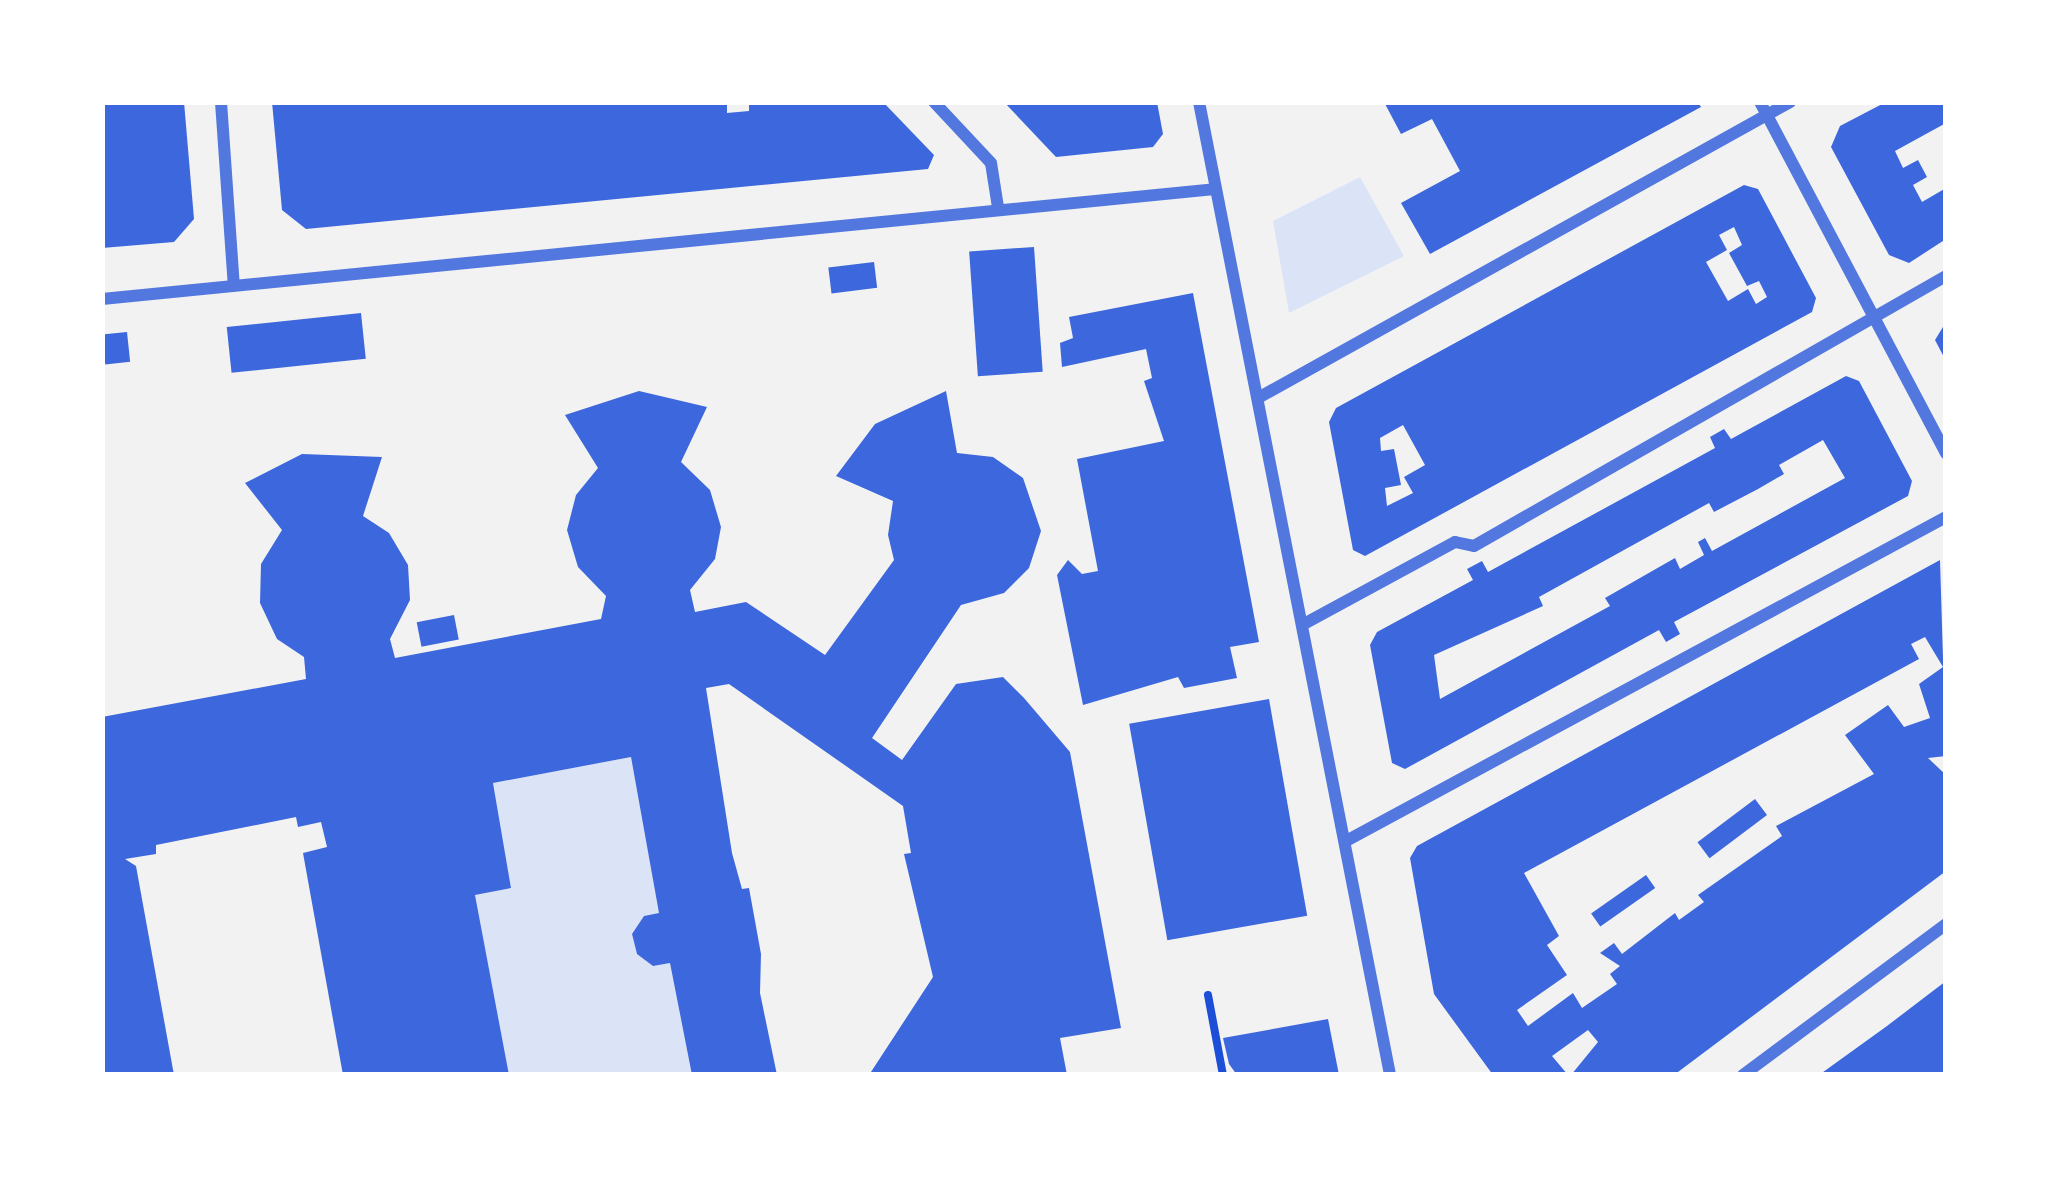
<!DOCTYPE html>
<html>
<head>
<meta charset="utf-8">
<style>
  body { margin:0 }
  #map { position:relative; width:2048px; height:1177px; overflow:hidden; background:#f2f2f2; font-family:"Fira Sans",sans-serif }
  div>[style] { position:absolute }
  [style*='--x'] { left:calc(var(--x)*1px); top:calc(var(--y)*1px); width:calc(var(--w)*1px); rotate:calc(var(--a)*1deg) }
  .green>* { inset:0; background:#dbe4f7 }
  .building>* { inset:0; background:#3d67dc; transform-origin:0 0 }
  .path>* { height:8px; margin:-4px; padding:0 4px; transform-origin:4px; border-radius:4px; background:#1d4ed8 }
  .minor>* { height:12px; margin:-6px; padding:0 6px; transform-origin:6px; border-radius:6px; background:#5277de }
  span { translate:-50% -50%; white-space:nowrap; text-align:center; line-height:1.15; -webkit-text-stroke:9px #fff; paint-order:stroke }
  .frame { position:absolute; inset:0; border:105px solid #fff; pointer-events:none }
</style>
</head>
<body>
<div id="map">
  <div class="green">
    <div style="clip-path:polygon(1360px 177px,1404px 256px,1289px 313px,1273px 221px)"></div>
    <div style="clip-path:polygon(631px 757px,659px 913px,644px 916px,632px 935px,637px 954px,653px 966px,670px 963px,692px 1075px,509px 1075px,475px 895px,511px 887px,493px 783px)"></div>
  </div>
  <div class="building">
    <div style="clip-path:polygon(102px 102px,184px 102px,194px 219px,174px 242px,102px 248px)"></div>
    <div style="clip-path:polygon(272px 102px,727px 102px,727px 113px,749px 111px,749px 102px,883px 102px,934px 155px,928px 169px,306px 229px,282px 210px)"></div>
    <div style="clip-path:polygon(1004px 102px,1157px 102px,1163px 134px,1153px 147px,1056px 157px)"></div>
    <div style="clip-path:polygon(1384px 102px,1698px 102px,1701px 107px,1430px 254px,1401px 203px,1460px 171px,1432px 119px,1401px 134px)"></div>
    <div style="clip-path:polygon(1886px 102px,1946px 102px,1946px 123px,1895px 151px,1903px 168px,1918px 160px,1927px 177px,1913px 185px,1922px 202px,1946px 188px,1946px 239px,1909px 263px,1889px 255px,1831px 147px,1840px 126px)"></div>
    <div style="clip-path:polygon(evenodd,1744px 185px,1758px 189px,1816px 298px,1812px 312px,1365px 556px,1353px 550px,1329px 422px,1336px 408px,1744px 185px,1734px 227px,1742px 245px,1729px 253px,1747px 286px,1759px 281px,1767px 297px,1756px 304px,1748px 289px,1728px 301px,1706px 262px,1727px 250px,1719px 235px,1734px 227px,1744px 185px,1403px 425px,1425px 465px,1404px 477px,1413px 493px,1387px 506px,1385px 488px,1401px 485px,1394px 449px,1381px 451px,1380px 438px,1403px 425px)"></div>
    <div style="left:1034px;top:247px;width:125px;height:65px;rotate:86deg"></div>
    <div style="left:874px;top:262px;width:26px;height:46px;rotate:83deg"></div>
    <div style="clip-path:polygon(1193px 293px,1259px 642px,1230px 647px,1237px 678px,1184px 688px,1178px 677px,1083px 705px,1057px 575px,1068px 560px,1082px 574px,1098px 571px,1077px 459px,1164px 441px,1144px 381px,1152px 378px,1146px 349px,1062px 367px,1060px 343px,1073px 338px,1069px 317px)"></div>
    <div style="left:361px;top:313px;width:46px;height:135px;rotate:84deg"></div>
    <div style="clip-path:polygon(1946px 322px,1946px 361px,1935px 340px)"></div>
    <div style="left:127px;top:332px;width:30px;height:25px;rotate:84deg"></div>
    <div style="clip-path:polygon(evenodd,1846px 376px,1859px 381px,1912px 481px,1908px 496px,1674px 622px,1680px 634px,1666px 642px,1659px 630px,1405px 769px,1392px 763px,1370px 645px,1377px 632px,1473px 580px,1467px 569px,1482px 561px,1488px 572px,1715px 448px,1710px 437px,1724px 429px,1731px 439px,1846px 376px,1823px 440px,1845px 478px,1712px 551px,1705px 538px,1698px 542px,1704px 555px,1680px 569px,1675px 558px,1605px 598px,1610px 606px,1440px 699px,1434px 655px,1543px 606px,1539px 597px,1709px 503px,1714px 512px,1758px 489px,1784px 474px,1779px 465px,1823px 440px)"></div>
    <div style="clip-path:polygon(639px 391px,707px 407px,681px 462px,710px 490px,721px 527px,715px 559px,690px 590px,695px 612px,746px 602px,825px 655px,894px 560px,888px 535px,893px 501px,836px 476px,875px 424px,946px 391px,957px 453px,993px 457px,1023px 478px,1041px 531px,1029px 568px,1004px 593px,961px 605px,872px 738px,902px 760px,956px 684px,1003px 677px,1024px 698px,1070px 752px,1121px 1028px,1060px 1038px,1067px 1075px,869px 1075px,933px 977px,904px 854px,911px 853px,903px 806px,729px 684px,706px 688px,732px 853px,742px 889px,749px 888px,761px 954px,760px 993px,777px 1075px,692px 1075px,670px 963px,653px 966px,637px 954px,632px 934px,644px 916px,659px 913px,631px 757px,493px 783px,511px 888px,475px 895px,509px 1075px,343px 1075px,303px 853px,327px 847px,321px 822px,298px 827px,296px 817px,156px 845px,156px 854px,125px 859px,136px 866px,174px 1075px,102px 1075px,102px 717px,306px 679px,304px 657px,277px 639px,260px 603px,261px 564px,282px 530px,245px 483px,302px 454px,382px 457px,363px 516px,389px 533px,408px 565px,410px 600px,390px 639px,395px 658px,601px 619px,606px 596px,578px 567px,567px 530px,576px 495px,598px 468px,565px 415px)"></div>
    <div style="clip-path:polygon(evenodd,1940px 560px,1946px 756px,1928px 758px,1946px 775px,1946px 871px,1674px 1075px,1571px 1075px,1598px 1042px,1588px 1030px,1552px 1056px,1568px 1075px,1493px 1075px,1434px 994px,1410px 858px,1417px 846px,1940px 560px,1925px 637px,1943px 667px,1919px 684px,1930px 718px,1904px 727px,1888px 705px,1845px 735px,1874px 774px,1776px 826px,1782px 836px,1698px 895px,1704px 902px,1679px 920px,1675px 913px,1622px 954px,1614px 943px,1600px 953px,1620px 966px,1610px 974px,1617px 984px,1582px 1008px,1573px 993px,1528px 1026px,1517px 1010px,1567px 975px,1547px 945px,1559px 936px,1524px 873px,1919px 659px,1911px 644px,1925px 637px)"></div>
    <div style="left:454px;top:615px;width:25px;height:38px;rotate:79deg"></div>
    <div style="left:1269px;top:699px;width:220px;height:142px;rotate:80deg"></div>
    <div style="left:1755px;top:799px;width:20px;height:72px;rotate:53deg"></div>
    <div style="left:1646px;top:875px;width:16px;height:67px;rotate:55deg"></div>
    <div style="clip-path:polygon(1946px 981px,1946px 1075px,1819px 1075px,1887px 1026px)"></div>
    <div style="clip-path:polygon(1328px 1019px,1339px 1075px,1237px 1075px,1229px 1064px,1223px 1038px)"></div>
  </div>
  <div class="path">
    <div style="--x:1208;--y:995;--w:81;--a:79.4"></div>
  </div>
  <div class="minor">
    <div style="--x:221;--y:102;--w:184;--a:86"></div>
    <div style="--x:934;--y:102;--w:83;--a:46.9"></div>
    <div style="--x:991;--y:163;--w:45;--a:81"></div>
    <div style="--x:1199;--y:102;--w:992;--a:78.89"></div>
    <div style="--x:1760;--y:102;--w:398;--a:62.1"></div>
    <div style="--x:102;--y:299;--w:1118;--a:-5.64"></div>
    <div style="--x:1258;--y:398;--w:609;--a:-29.09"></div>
    <div style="--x:1302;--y:625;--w:174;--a:-28.5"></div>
    <div style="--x:1455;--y:542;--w:19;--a:12"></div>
    <div style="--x:1474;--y:546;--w:544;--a:-29.77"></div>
    <div style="--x:1346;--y:841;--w:682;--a:-28.37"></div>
    <div style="--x:1743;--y:1075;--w:253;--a:-36.6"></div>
  </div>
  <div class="frame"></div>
</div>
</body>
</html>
